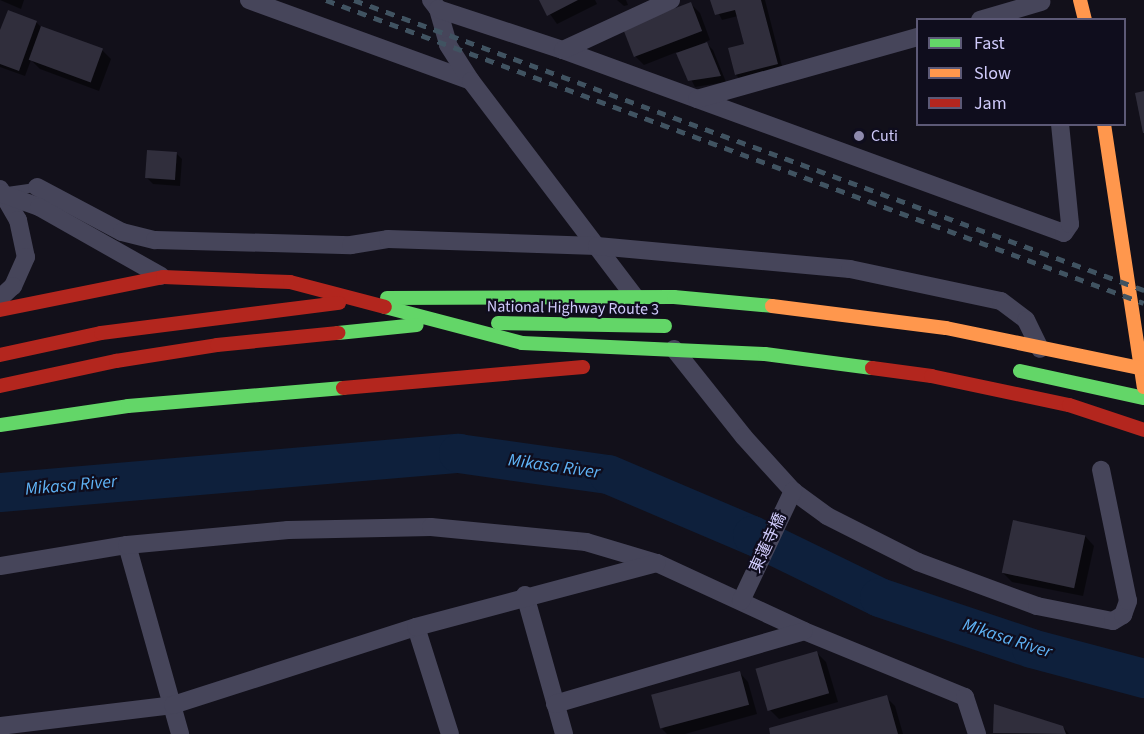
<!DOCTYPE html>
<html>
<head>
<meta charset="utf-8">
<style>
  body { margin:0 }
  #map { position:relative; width:1144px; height:734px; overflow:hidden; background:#12101a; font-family:"Source Sans 3","Noto Sans JP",sans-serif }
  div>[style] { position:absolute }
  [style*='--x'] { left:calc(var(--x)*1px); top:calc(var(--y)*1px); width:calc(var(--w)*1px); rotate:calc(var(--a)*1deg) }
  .shadow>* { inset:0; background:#0007 }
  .river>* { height:39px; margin:-19.5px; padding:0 19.5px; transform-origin:19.5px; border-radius:19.5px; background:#0e203c }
  .building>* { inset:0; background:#302e3c; transform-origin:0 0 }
  .lane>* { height:9px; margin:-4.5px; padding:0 4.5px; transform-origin:4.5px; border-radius:4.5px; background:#46455a }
  .street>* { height:18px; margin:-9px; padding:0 9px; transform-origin:9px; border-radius:9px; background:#46455a }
  .fast>* { height:14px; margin:-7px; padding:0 7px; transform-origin:7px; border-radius:7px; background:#63d668 }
  .slow>* { height:14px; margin:-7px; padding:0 7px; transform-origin:7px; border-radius:7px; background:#ff974d }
  .jam>* { height:14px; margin:-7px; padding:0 7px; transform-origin:7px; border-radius:7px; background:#b3261e }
  .rail>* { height:4.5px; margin-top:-2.25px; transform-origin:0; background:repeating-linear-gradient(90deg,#405361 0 9px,transparent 0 17px) }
  .dots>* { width:16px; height:16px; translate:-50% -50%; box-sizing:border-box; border:3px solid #0f0d1d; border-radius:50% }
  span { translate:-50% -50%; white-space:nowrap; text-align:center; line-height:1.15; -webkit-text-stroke:4.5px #0f0d1d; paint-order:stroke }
  .poi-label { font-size:16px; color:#d0cbfc }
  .left { translate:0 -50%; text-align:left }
  .street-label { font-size:16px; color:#d0cbfc }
  .water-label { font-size:18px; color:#5fb3f6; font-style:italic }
  .legend { position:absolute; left:916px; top:18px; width:210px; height:108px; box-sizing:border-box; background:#0f0d1d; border:2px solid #5c5976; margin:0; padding:8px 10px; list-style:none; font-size:18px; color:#d0cbfc }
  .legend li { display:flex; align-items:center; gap:12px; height:30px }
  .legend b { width:30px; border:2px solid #5c5976 }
</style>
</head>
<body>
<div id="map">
  <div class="shadow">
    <div style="clip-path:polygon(0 0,24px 0,21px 9px)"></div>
    <div style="clip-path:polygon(540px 0,595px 0,597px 4px,557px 24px)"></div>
    <div style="clip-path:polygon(617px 0,626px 0,628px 5px,624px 6px)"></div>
    <div style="clip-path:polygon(712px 0,765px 0,783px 70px,742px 81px,736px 75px,746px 45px,738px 16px,722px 20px)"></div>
    <div style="clip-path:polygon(691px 4px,700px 13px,710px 40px,705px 42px,713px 50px,726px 82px,695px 87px,677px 52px,644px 65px,635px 56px)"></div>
    <div style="clip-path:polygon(36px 22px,42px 28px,102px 50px,111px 59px,99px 91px,40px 69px,31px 60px,25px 76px,0 67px,0 35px)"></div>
    <div style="clip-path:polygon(176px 153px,182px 159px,180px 186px,153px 184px,147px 178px)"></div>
    <div style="clip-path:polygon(1085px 536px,1094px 546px,1083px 596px,1012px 582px,1003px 573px)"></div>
    <div style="clip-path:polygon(817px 653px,826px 662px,838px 702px,779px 719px,770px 710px,758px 670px)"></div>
    <div style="clip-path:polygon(739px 672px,748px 682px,757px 714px,685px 734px,667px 734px,662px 729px)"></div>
    <div style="clip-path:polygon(886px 697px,895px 706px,903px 734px,772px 734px)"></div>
    <div style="clip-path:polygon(1063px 727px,1069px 734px,1078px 734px,995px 733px)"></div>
  </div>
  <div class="river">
    <div style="--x:0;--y:492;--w:460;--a:-4.9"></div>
    <div style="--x:458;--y:453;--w:151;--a:8"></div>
    <div style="--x:608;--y:474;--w:156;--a:23"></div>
    <div style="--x:752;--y:535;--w:141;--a:26"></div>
    <div style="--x:879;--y:597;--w:160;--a:18.5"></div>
    <div style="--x:1031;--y:648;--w:117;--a:14.9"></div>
  </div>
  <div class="building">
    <div style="clip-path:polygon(539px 0,578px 0,547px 16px)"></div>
    <div style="clip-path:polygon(710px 0,761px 0,778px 64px,735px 75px,728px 48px,744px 44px,735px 10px,715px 15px)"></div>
    <div style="left:691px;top:2px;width:31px;height:73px;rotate:69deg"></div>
    <div style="clip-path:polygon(8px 10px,37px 21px,19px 71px,0 64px,0 30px)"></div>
    <div style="left:41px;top:26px;width:66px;height:36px;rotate:20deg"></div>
    <div style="clip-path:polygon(707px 42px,721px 76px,688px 81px,676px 53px)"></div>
    <div style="clip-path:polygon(1144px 91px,1144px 133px,1143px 133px,1135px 93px)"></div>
    <div style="left:147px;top:150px;width:30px;height:28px;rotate:4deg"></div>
    <div style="left:1013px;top:520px;width:74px;height:54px;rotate:12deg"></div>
    <div style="left:817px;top:651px;width:44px;height:64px;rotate:74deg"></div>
    <div style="left:740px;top:671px;width:35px;height:92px;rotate:75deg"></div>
    <div style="clip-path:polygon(887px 695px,898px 734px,770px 734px,769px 728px)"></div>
    <div style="clip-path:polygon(994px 704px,1063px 726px,1066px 734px,993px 733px)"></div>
  </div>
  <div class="lane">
    <div style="--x:7;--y:191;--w:30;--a:-8"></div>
  </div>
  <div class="street">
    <div style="--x:249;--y:0;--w:236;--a:20"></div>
    <div style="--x:431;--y:0;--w:11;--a:52"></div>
    <div style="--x:438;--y:9;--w:37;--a:74"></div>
    <div style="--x:448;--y:45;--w:43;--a:57.4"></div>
    <div style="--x:471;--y:81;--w:273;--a:52.8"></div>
    <div style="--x:438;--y:9;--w:132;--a:18.2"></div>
    <div style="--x:563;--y:50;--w:533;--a:20.07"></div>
    <div style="--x:1064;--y:233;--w:11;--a:-56"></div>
    <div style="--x:1070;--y:224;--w:100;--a:-95.7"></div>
    <div style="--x:980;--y:20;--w:64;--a:-16.4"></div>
    <div style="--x:563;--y:50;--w:119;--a:-24.8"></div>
    <div style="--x:697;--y:99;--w:230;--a:-15.7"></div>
    <div style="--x:37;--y:187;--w:96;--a:27.9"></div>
    <div style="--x:122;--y:232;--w:34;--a:14"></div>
    <div style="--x:155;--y:240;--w:196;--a:1.5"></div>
    <div style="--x:351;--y:245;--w:37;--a:-9"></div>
    <div style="--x:388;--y:239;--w:209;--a:1.9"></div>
    <div style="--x:597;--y:246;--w:254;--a:5.2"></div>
    <div style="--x:850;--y:269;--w:154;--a:12"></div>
    <div style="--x:1001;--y:301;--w:31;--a:37"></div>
    <div style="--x:1026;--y:320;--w:32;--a:64"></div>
    <div style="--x:0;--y:189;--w:36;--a:60"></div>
    <div style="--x:18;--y:220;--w:38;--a:78"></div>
    <div style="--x:26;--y:257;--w:32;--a:114"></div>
    <div style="--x:13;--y:286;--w:18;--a:137"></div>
    <div style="--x:0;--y:193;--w:41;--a:19.7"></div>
    <div style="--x:39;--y:207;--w:140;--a:29.5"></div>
    <div style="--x:674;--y:349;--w:112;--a:51.5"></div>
    <div style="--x:744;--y:437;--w:73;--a:47.8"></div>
    <div style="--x:793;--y:491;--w:42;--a:36.3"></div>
    <div style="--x:827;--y:516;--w:102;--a:26.8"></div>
    <div style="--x:918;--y:562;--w:127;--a:20.3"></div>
    <div style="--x:1037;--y:606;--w:77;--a:11.2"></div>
    <div style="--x:1113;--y:621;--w:12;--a:-31"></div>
    <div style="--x:1123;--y:615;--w:15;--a:-70"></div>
    <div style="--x:1128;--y:601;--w:134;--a:-101.6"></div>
    <div style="--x:127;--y:545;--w:196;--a:74.3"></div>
    <div style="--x:0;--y:566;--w:129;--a:-9.4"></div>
    <div style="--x:127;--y:545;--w:162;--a:-5.3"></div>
    <div style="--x:288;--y:530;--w:143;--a:-1.2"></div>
    <div style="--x:431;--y:527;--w:156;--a:5.5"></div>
    <div style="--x:586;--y:542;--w:74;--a:16.5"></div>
    <div style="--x:657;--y:563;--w:162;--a:24.8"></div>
    <div style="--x:804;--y:631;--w:174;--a:22.3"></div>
    <div style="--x:965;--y:697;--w:39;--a:72"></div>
    <div style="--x:525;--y:595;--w:144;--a:74.3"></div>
    <div style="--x:741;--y:601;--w:122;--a:-64.7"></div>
    <div style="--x:416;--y:627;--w:112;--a:72.4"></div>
    <div style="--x:555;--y:704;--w:259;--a:-16.3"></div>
    <div style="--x:0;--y:726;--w:174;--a:-6.9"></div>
    <div style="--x:173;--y:705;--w:255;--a:-17.8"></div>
    <div style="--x:416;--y:627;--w:249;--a:-14.9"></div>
  </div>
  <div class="fast">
    <div style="--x:387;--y:298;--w:287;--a:-0.2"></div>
    <div style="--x:674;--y:297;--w:98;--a:5.2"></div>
    <div style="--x:385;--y:307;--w:142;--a:14.7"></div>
    <div style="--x:522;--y:343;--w:243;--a:2.6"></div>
    <div style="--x:765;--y:354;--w:108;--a:7.5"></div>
    <div style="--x:498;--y:323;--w:167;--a:1"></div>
    <div style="--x:338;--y:333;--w:79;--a:-5.8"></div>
    <div style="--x:1020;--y:371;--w:127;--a:12.3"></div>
    <div style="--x:0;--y:425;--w:129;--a:-8.4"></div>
    <div style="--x:128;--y:406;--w:216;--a:-4.8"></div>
  </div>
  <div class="slow">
    <div style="--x:1080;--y:0;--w:21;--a:76"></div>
    <div style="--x:1104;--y:124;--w:266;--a:81.4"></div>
    <div style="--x:772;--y:306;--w:175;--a:7.2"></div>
    <div style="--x:946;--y:328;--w:202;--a:11.7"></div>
  </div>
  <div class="jam">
    <div style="--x:0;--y:310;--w:166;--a:-11.4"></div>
    <div style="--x:163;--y:277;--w:127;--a:2.3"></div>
    <div style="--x:290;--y:282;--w:98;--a:14.7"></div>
    <div style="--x:0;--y:355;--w:103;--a:-12.3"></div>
    <div style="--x:101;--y:333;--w:240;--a:-7.2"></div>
    <div style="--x:872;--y:368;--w:60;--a:7.7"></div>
    <div style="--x:931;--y:376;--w:141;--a:11.9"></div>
    <div style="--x:1069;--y:405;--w:79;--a:18.4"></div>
    <div style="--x:0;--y:386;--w:119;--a:-12.2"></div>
    <div style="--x:116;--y:361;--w:102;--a:-9"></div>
    <div style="--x:217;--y:345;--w:122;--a:-5.7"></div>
    <div style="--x:343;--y:388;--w:241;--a:-5"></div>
  </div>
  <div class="rail">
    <div style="--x:326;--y:0;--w:872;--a:20.33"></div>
    <div style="--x:354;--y:0;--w:842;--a:20.16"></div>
  </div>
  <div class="dots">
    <div style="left:859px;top:136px;background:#8e8aad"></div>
  </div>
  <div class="poi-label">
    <span class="left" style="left:871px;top:136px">Cuti</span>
  </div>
  <div class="street-label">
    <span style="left:573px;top:308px;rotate:1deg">National Highway Route 3</span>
    <span style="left:768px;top:543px;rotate:-65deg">東蓮寺橋</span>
  </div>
  <div class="water-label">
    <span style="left:554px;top:467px;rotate:8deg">Mikasa River</span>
    <span style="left:71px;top:486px;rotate:-5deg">Mikasa River</span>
    <span style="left:1007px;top:639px;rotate:18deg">Mikasa River</span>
  </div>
  <ul class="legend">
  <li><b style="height:8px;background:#63d668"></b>Fast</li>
  <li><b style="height:8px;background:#ff974d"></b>Slow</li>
  <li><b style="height:8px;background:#b3261e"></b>Jam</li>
  </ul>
</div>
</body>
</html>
